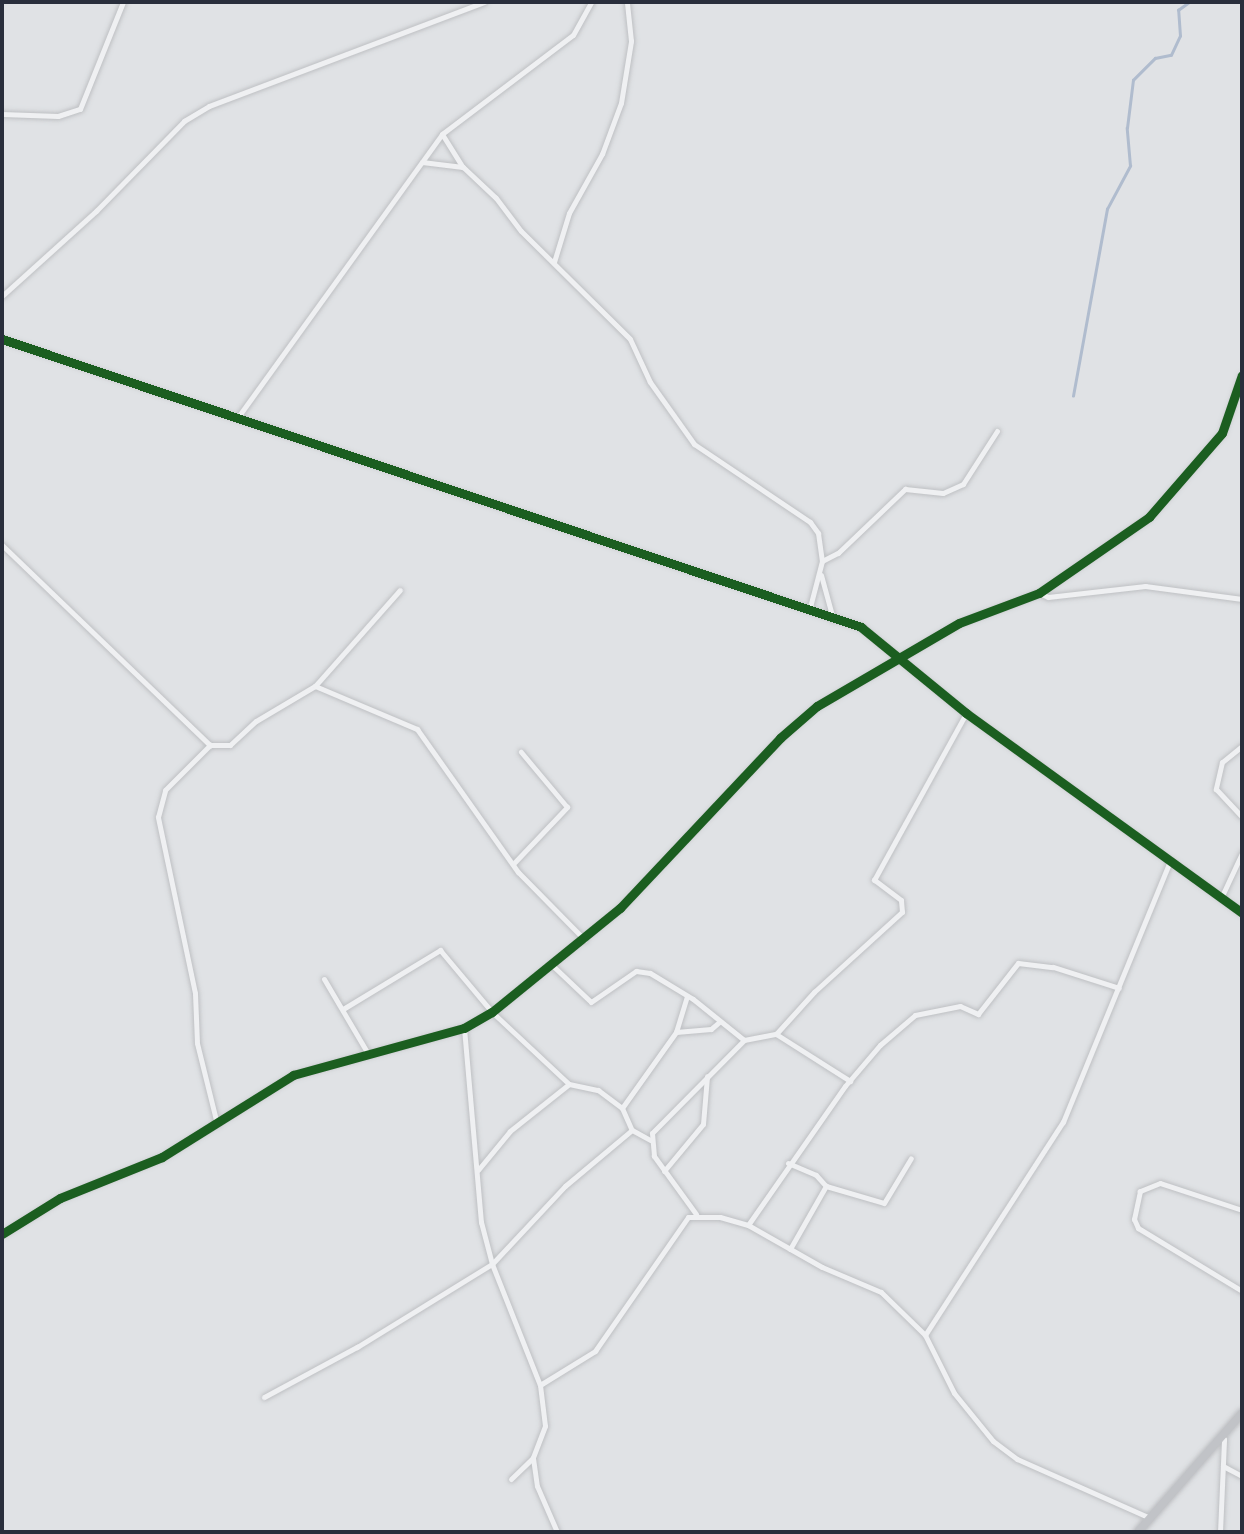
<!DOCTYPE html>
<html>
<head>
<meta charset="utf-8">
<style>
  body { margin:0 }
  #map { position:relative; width:1244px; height:1534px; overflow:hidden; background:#e0e2e5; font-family:"PT Sans",sans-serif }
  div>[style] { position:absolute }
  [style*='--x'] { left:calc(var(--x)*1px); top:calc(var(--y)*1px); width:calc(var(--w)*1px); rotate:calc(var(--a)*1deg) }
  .stream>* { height:2.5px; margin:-1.25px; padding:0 1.25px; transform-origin:1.25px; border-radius:1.25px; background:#b0bcce }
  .roads { filter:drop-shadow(0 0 2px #bec0c3) drop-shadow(0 0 2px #bec0c3) }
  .street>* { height:5px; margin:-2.5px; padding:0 2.5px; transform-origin:2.5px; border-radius:2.5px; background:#eff0f2 }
  .secondary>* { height:8px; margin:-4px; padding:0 4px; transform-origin:4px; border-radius:4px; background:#c1c3c7 }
  .cycleway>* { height:9px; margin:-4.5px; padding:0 4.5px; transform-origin:4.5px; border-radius:4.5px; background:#1b5e20 }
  span { translate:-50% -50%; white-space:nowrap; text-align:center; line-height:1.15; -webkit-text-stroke:6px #eef0f4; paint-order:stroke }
  .frame { position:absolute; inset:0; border:4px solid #292e3c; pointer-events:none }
</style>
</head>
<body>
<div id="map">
  <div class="stream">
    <div style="--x:1073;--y:396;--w:190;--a:-79.7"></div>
    <div style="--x:1107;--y:209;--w:49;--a:-61.9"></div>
    <div style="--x:1130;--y:166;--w:38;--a:-95"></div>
    <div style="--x:1127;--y:128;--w:48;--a:-82.9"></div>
    <div style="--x:1133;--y:80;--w:31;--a:-45"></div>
    <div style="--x:1155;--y:58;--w:16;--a:-11"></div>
    <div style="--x:1171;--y:55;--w:21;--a:-65"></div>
    <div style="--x:1180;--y:36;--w:26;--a:-94"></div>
    <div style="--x:1178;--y:10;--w:14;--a:-36"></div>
  </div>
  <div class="roads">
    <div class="street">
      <div style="--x:2;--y:114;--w:56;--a:2"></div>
      <div style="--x:58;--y:116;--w:23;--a:-18"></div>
      <div style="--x:80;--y:109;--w:115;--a:-68.1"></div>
      <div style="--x:442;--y:134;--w:39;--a:58"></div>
      <div style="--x:463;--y:167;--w:45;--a:43.2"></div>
      <div style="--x:496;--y:198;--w:41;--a:52.9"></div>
      <div style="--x:521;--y:231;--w:153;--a:44.7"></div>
      <div style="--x:630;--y:339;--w:47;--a:65.1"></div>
      <div style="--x:650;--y:382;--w:76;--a:54.6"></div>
      <div style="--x:694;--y:444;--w:140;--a:33.9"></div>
      <div style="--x:810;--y:522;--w:14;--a:54"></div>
      <div style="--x:818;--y:533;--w:28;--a:82"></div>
      <div style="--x:822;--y:561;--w:48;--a:104.6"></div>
      <div style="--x:422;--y:162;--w:41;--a:7"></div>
      <div style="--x:554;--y:262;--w:51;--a:-73"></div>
      <div style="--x:569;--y:213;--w:68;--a:-60.8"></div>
      <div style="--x:602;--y:154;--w:54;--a:-69.6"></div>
      <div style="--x:621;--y:103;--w:63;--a:-80.8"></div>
      <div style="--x:631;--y:41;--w:39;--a:-96"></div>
      <div style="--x:2;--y:296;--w:127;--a:-42.1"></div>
      <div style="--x:96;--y:211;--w:126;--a:-45.6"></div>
      <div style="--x:184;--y:121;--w:29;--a:-31"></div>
      <div style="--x:209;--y:106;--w:294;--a:-20.7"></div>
      <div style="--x:2;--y:339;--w:906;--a:18.53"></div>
      <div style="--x:861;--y:627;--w:136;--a:39.3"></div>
      <div style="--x:966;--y:713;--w:341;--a:35.9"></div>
      <div style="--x:238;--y:417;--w:349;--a:-54.2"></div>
      <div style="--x:442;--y:134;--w:164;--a:-37.1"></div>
      <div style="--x:573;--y:35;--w:38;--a:-61"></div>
      <div style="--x:2;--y:545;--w:289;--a:43.9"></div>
      <div style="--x:822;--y:561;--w:18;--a:-27"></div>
      <div style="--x:838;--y:553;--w:93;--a:-43.7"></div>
      <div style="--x:905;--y:489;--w:38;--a:6"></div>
      <div style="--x:943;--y:493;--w:22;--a:-24"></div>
      <div style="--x:963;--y:484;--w:63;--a:-57.3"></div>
      <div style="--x:821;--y:575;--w:46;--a:74.7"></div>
      <div style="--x:1039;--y:593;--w:10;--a:24"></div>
      <div style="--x:1048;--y:597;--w:98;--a:-6.5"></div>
      <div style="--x:1145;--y:586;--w:98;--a:7.6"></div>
      <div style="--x:315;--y:686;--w:111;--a:22.9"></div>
      <div style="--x:417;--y:729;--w:175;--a:54.8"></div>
      <div style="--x:518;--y:872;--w:95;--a:45.4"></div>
      <div style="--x:1242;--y:746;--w:26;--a:141"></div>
      <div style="--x:1222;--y:762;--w:28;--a:103"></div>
      <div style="--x:1216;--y:789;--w:38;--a:47"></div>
      <div style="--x:513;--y:864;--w:79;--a:-46.5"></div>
      <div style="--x:567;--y:807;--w:72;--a:-129.9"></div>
      <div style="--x:1221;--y:898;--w:50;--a:-65"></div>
      <div style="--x:553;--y:966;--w:52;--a:43.5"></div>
      <div style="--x:591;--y:1002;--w:55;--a:-34.6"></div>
      <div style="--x:636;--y:971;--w:14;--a:8"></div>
      <div style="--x:650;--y:973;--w:50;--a:31.2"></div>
      <div style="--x:693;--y:999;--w:65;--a:38.8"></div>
      <div style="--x:324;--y:979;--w:85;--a:59.5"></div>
      <div style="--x:343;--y:1009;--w:114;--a:-31.3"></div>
      <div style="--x:440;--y:950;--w:81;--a:50"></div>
      <div style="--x:492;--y:1012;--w:105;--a:43.1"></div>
      <div style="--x:569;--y:1084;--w:30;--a:12"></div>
      <div style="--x:598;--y:1090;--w:30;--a:37"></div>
      <div style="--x:622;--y:1108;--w:24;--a:66"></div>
      <div style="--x:632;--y:1130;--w:21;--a:29"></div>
      <div style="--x:464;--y:1028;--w:195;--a:85"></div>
      <div style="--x:481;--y:1222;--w:43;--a:75.3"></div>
      <div style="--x:492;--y:1264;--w:130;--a:68.4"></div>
      <div style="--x:540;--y:1385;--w:41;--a:83"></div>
      <div style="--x:545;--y:1426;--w:34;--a:111"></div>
      <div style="--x:533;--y:1458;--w:28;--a:82"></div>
      <div style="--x:537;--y:1486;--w:50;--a:66.5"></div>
      <div style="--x:676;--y:1032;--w:35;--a:-5"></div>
      <div style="--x:711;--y:1029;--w:11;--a:-41"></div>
      <div style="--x:776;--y:1034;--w:88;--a:32.4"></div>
      <div style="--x:622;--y:1108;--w:93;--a:-54.6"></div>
      <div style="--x:676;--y:1032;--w:37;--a:-73"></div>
      <div style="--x:217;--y:1124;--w:83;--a:-103.9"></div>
      <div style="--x:197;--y:1043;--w:50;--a:-92.3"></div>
      <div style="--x:195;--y:993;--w:180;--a:-101.9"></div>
      <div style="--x:158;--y:817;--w:28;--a:-75"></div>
      <div style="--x:165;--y:790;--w:64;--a:-45"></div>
      <div style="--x:210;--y:745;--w:20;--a:0"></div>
      <div style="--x:230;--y:745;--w:35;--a:-43"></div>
      <div style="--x:256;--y:721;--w:69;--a:-30.7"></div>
      <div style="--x:315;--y:686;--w:128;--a:-48.5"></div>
      <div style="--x:788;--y:1163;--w:30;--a:23"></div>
      <div style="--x:816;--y:1175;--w:15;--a:48"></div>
      <div style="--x:826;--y:1186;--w:60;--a:16.3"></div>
      <div style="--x:884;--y:1203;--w:52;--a:-59"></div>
      <div style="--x:478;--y:1170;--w:50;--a:-50.6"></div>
      <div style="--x:510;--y:1131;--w:75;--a:-38.5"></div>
      <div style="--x:664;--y:1171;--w:61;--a:-50.3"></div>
      <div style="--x:703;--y:1124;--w:48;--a:-85.2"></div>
      <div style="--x:1242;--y:1210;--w:86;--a:-161.8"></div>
      <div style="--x:1160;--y:1183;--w:22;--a:158"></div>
      <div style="--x:1140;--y:1191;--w:29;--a:102"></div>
      <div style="--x:1134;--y:1219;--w:10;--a:66"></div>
      <div style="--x:1138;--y:1228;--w:122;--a:31.2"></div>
      <div style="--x:696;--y:1214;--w:72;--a:-125.9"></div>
      <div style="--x:654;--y:1156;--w:23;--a:-95"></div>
      <div style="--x:652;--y:1133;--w:131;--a:-45.3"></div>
      <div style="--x:744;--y:1040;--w:33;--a:-11"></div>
      <div style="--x:776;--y:1034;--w:57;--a:-47.9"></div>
      <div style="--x:814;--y:992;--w:119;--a:-42.3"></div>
      <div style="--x:902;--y:912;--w:12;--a:-95"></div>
      <div style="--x:901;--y:900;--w:34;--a:-143"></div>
      <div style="--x:874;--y:880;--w:191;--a:-61.1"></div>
      <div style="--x:748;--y:1225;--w:169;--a:-55.1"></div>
      <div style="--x:845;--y:1086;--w:54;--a:-49.5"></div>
      <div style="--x:880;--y:1045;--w:46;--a:-40.6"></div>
      <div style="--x:915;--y:1015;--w:46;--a:-11.3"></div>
      <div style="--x:960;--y:1006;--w:20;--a:24"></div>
      <div style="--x:978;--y:1014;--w:65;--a:-51.9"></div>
      <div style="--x:1018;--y:963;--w:35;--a:7"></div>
      <div style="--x:1053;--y:967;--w:69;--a:17.7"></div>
      <div style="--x:2;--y:1234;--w:68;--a:-31.8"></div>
      <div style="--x:60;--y:1198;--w:110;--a:-21.9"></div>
      <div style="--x:162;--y:1157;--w:155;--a:-32"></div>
      <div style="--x:293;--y:1075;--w:177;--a:-15.4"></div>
      <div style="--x:464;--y:1028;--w:32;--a:-30"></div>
      <div style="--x:492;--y:1012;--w:165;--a:-39.1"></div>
      <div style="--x:620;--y:908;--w:233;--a:-46.7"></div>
      <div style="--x:780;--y:738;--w:49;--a:-40.9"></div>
      <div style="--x:817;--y:706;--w:164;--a:-30.3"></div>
      <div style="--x:959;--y:623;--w:85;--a:-20.6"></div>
      <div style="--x:1039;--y:593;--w:134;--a:-34.6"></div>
      <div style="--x:1149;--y:517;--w:111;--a:-49"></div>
      <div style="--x:1222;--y:433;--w:61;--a:-71"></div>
      <div style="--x:790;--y:1249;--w:73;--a:-60.3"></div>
      <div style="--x:925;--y:1335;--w:254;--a:-57.1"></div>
      <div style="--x:1063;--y:1122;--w:282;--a:-67.7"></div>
      <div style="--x:540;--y:1385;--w:65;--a:-31.7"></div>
      <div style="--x:595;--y:1351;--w:163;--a:-55.2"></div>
      <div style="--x:688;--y:1217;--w:32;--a:0"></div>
      <div style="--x:720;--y:1217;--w:29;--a:16"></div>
      <div style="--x:748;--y:1225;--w:85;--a:29.6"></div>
      <div style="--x:822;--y:1267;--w:64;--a:23"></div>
      <div style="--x:881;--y:1292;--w:62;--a:44.3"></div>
      <div style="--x:925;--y:1335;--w:65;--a:63.4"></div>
      <div style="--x:954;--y:1393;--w:62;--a:50.9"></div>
      <div style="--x:993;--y:1441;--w:30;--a:37"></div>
      <div style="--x:1017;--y:1459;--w:145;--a:23.9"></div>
      <div style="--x:264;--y:1397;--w:106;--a:-28.3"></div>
      <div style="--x:357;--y:1347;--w:158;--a:-31.6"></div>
      <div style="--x:492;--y:1264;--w:107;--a:-46.9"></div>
      <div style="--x:565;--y:1186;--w:87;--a:-39.9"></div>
      <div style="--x:1223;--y:1466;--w:21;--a:28"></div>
      <div style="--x:511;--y:1479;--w:30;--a:-44"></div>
      <div style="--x:1220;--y:1532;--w:93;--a:-87.5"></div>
    </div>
    <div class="secondary">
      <div style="--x:1138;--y:1532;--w:158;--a:-48.8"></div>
    </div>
  </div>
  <div class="cycleway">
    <div style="--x:2;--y:339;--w:906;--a:18.53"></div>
    <div style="--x:861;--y:627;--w:136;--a:39.3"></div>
    <div style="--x:966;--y:713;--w:341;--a:35.9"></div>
    <div style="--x:2;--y:1234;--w:68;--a:-31.8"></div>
    <div style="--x:60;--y:1198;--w:110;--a:-21.9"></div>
    <div style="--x:162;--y:1157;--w:155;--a:-32"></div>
    <div style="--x:293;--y:1075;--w:177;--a:-15.4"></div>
    <div style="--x:464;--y:1028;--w:32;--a:-30"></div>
    <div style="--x:492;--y:1012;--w:165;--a:-39.1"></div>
    <div style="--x:620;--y:908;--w:233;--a:-46.7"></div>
    <div style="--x:780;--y:738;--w:49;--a:-40.9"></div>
    <div style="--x:817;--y:706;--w:164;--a:-30.3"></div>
    <div style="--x:959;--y:623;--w:85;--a:-20.6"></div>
    <div style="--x:1039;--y:593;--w:134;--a:-34.6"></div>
    <div style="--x:1149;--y:517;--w:111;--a:-49"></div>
    <div style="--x:1222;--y:433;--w:61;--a:-71"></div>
  </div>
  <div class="frame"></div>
</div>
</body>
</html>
